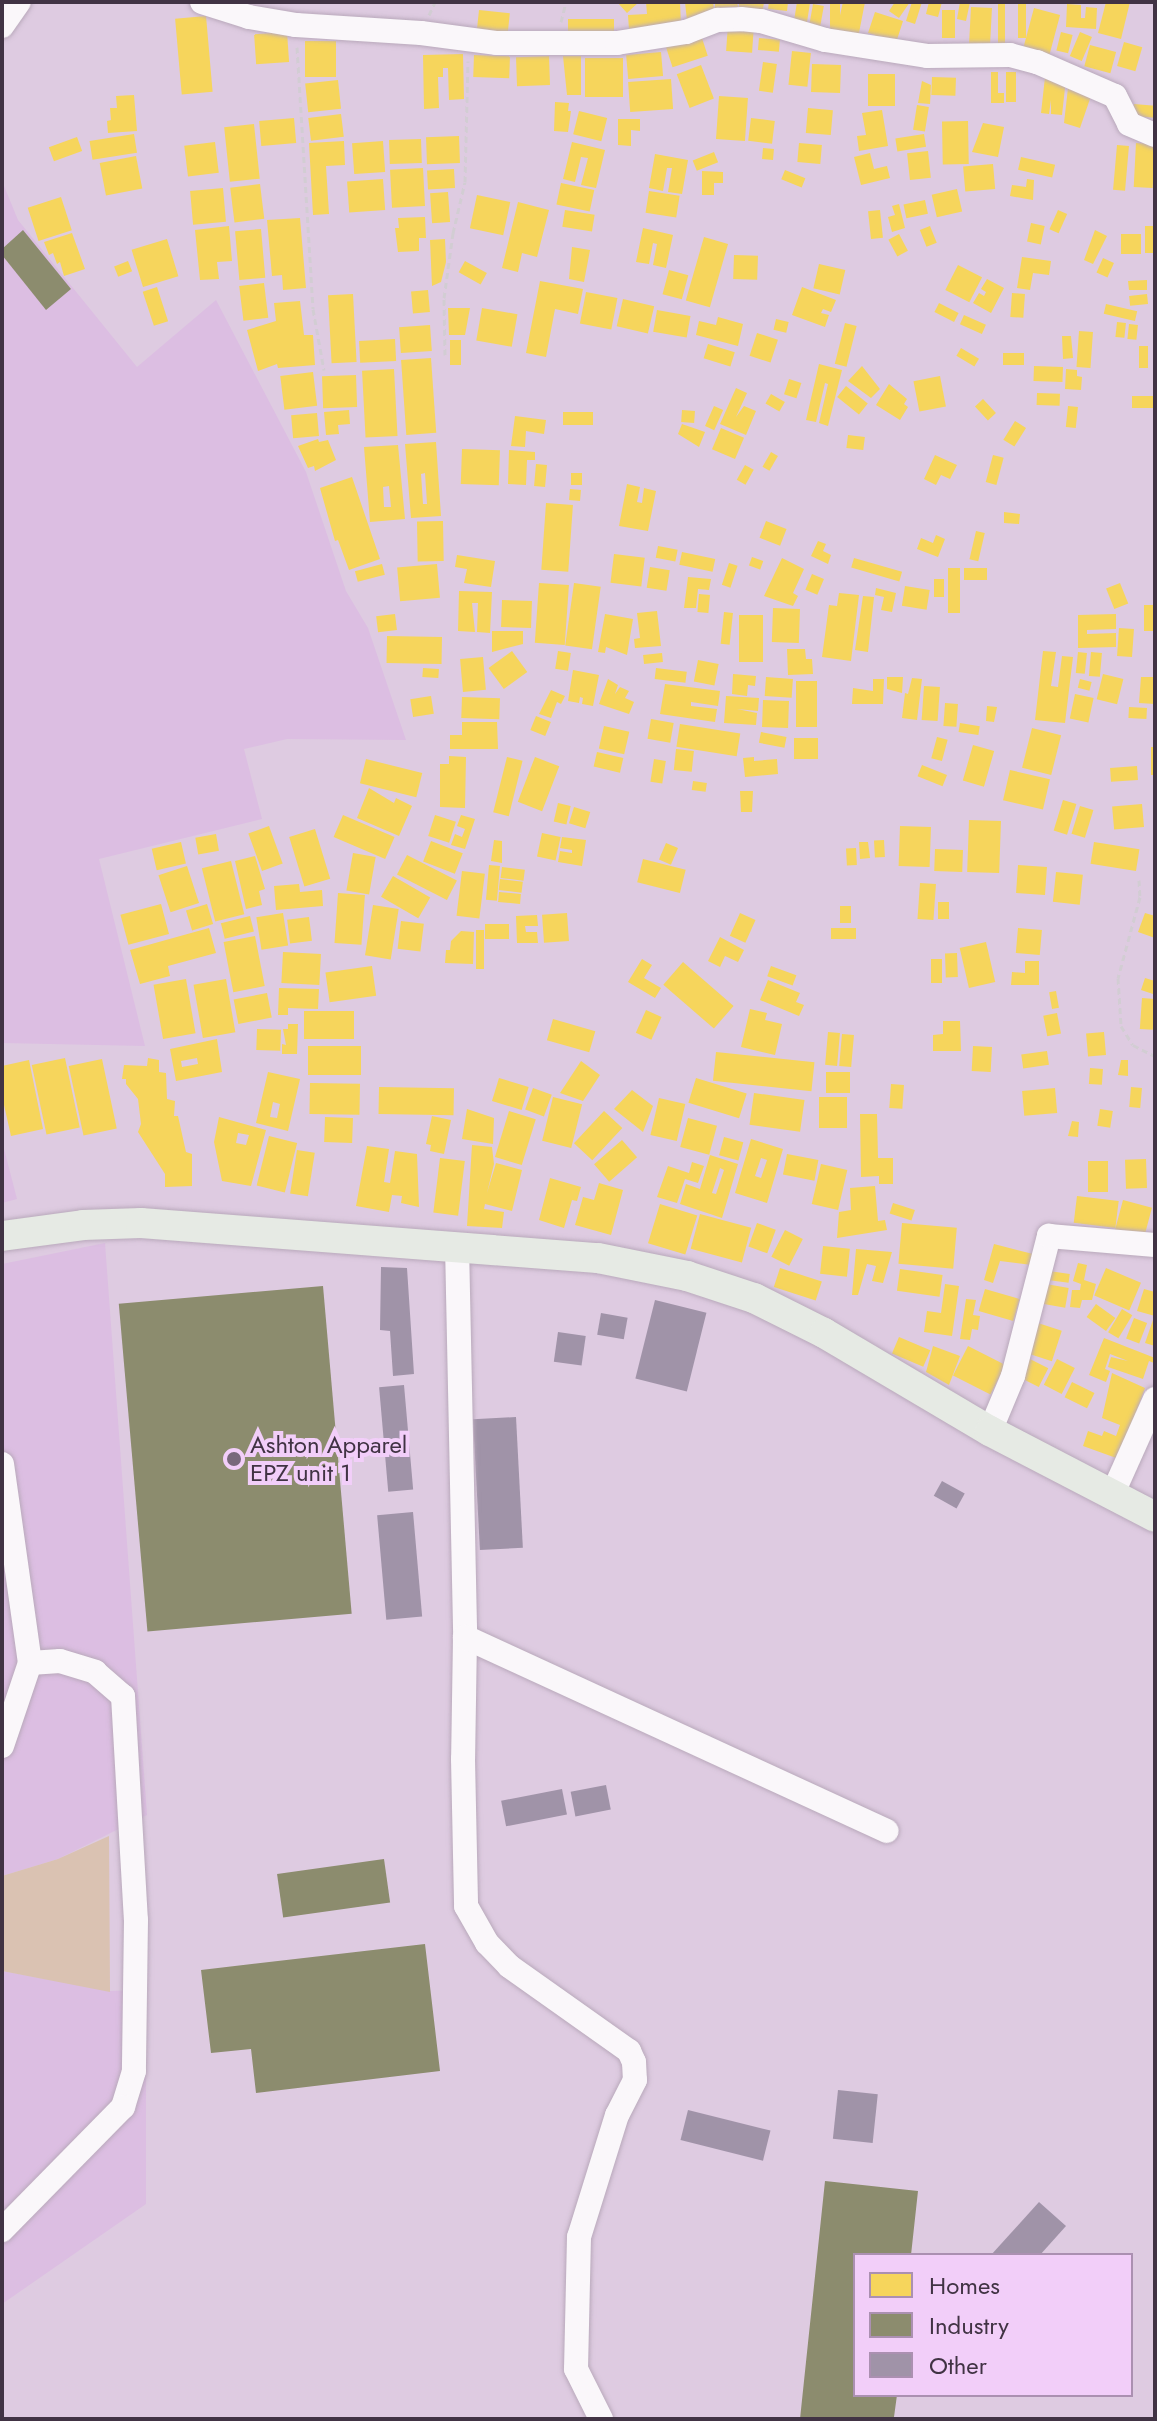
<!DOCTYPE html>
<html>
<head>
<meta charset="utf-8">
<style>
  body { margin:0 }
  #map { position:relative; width:1157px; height:2421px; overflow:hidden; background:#decbe1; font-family:Jost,sans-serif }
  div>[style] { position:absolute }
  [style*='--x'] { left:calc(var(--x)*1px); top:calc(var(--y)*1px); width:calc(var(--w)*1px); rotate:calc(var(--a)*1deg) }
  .built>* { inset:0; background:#dcbee2 }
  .green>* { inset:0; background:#dac2b2 }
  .homes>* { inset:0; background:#f6d55c; transform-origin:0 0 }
  .industry>* { inset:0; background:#8c8c6e; transform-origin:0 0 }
  .building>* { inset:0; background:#a093a8; transform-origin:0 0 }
  .path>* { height:3px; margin-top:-1.5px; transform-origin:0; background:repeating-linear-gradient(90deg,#d2cdd3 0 6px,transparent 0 10px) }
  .roads { filter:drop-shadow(0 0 2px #b9a9bb) drop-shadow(0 0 2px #b9a9bb) }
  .minor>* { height:24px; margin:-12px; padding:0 12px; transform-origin:12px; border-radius:12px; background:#faf7fa }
  .major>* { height:30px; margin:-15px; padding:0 15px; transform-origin:15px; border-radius:15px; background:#e6eae4 }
  .dots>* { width:22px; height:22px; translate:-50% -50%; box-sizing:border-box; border:4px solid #f2cef9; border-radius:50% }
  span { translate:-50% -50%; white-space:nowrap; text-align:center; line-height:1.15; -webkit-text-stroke:8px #f2cef9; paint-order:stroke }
  .poi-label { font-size:24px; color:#413344 }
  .left { translate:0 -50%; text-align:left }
  .frame { position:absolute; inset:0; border:4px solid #413344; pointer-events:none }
  .legend { position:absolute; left:853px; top:2253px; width:280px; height:144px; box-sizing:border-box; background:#f2cef9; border:2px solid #ab90b1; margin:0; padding:10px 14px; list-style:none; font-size:24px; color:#413344 }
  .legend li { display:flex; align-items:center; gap:16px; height:40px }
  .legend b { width:40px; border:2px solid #ab90b1 }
</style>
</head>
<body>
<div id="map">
  <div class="built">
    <div style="clip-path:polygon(2px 181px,18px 220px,137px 367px,216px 300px,306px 472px,346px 591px,368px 628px,406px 740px,287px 739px,244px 749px,262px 819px,99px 859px,145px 1046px,2px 1043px)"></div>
    <div style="clip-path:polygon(2px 1141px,17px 1199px,2px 1203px)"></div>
    <div style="clip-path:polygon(105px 1243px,147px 1815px,58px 1859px,2px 1876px,2px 1264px)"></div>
    <div style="clip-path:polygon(2px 1971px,110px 1991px,146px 1990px,146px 2204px,2px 2304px)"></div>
  </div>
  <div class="green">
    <div style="clip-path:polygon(109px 1836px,110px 1992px,2px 1971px,2px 1876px,58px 1859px)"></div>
  </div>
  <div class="homes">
    <div style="clip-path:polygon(617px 2px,639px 2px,627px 13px)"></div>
    <div style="clip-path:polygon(646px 2px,680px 2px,681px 26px,629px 30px,628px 15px,647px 14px)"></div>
    <div style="clip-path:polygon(685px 2px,713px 2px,715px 17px,687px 21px)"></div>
    <div style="clip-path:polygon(715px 2px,737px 2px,738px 7px,715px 8px)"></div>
    <div style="clip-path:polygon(739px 2px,764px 2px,762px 15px,739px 13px)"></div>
    <div style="clip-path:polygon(769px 2px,788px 2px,787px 11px,768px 9px)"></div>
    <div style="left:797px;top:2px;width:13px;height:23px;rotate:9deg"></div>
    <div style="left:830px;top:2px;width:10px;height:28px"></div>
    <div style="clip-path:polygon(843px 2px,865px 2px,858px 38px,836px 33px)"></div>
    <div style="clip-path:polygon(895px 2px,910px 2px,899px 18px,889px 11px)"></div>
    <div style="clip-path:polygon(912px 2px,922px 2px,915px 24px,906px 21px)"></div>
    <div style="clip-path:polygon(929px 2px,942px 2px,938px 17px,926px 14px)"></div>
    <div style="clip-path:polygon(960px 2px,970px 2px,966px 21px,957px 19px)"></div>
    <div style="left:998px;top:2px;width:7px;height:43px"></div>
    <div style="left:1018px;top:2px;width:8px;height:36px"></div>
    <div style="clip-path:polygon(1106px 2px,1130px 2px,1121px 39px,1098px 33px)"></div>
    <div style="left:813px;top:4px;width:11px;height:21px;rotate:10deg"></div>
    <div style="clip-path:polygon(1067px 4px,1081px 5px,1081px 18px,1085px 18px,1086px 7px,1097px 8px,1096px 29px,1066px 27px)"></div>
    <div style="left:971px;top:7px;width:21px;height:38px;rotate:3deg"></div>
    <div style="left:1034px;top:8px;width:27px;height:47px;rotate:15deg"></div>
    <div style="left:479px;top:10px;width:31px;height:27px;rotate:6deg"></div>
    <div style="left:942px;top:10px;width:13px;height:28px"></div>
    <div style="clip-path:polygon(875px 12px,903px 21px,894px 49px,872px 42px,875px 35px,868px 33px)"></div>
    <div style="left:206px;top:16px;width:76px;height:31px;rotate:85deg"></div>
    <div style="left:568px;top:19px;width:46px;height:18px"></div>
    <div style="left:728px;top:24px;width:26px;height:27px;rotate:4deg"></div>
    <div style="left:287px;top:32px;width:30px;height:33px;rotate:86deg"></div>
    <div style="left:700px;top:32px;width:25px;height:37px;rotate:72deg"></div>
    <div style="left:1061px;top:32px;width:12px;height:19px;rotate:14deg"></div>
    <div style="left:1080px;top:32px;width:13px;height:26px;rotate:23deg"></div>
    <div style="left:759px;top:38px;width:21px;height:12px;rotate:5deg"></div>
    <div style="left:305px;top:41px;width:31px;height:36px"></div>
    <div style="left:1124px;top:42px;width:19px;height:25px;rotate:16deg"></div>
    <div style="left:1090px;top:45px;width:27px;height:22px;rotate:15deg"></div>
    <div style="left:792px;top:51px;width:19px;height:34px;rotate:6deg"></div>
    <div style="left:661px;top:52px;width:24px;height:35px;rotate:85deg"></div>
    <div style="clip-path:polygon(463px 54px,464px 99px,449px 100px,448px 68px,443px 68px,443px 77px,438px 77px,439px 108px,424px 109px,423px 55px)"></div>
    <div style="left:474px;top:55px;width:36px;height:22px;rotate:2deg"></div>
    <div style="left:549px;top:56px;width:29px;height:33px;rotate:88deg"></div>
    <div style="clip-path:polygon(563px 56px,581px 56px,581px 95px,567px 95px)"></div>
    <div style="left:585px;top:58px;width:38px;height:39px"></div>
    <div style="left:763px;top:62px;width:14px;height:29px;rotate:8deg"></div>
    <div style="left:812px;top:64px;width:29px;height:28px;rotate:2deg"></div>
    <div style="left:701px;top:65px;width:36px;height:26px;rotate:69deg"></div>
    <div style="clip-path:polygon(991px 72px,998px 72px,998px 93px,1004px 93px,1004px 103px,991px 103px)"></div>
    <div style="left:1006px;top:72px;width:10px;height:30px"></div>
    <div style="left:868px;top:74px;width:27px;height:32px"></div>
    <div style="left:932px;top:77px;width:24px;height:18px;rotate:2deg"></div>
    <div style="clip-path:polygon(1045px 77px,1066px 79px,1062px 115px,1051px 114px,1051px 100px,1049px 114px,1041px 113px)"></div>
    <div style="left:671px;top:79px;width:30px;height:43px;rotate:86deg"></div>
    <div style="left:338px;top:80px;width:29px;height:33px;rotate:84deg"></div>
    <div style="clip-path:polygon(922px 81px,931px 85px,930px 104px,918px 103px)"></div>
    <div style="clip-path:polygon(1068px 88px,1092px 93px,1080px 128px,1064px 123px)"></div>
    <div style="clip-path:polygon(134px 95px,137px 131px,108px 133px,107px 121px,111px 120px,110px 108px,117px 108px,116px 96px)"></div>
    <div style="left:719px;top:96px;width:29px;height:43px;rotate:4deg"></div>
    <div style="clip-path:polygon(555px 102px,569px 103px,568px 111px,571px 111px,568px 132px,554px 131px)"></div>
    <div style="left:1134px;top:104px;width:21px;height:12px;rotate:5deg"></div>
    <div style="left:917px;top:105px;width:12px;height:25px;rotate:9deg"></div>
    <div style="left:808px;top:108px;width:25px;height:25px;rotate:5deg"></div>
    <div style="clip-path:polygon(882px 110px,888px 146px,859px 151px,857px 136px,866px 135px,862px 113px)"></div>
    <div style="left:579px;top:111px;width:29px;height:24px;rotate:14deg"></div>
    <div style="left:341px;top:114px;width:23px;height:33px;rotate:83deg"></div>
    <div style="left:294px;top:118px;width:25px;height:35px;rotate:85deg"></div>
    <div style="left:751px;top:118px;width:24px;height:23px;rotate:7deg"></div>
    <div style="clip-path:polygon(618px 119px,640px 119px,640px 131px,631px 130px,631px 146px,618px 145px)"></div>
    <div style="left:968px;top:121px;width:43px;height:26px;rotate:89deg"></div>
    <div style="clip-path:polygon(983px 123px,1004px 127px,998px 157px,972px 152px)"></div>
    <div style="left:254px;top:124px;width:55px;height:30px;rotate:84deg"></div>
    <div style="left:134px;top:134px;width:19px;height:45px;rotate:81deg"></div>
    <div style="left:924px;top:134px;width:13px;height:29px;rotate:81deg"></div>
    <div style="left:459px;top:136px;width:27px;height:33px;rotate:88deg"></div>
    <div style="left:77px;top:137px;width:15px;height:30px;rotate:70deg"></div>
    <div style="left:421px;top:139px;width:24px;height:32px;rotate:88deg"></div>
    <div style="clip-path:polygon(344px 141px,345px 165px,326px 166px,329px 214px,313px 215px,309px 143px)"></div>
    <div style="left:383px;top:141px;width:31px;height:31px;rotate:86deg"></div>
    <div style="left:215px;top:142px;width:31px;height:31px;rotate:83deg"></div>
    <div style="clip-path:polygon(572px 142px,605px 150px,596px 188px,581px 185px,588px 158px,581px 157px,575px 182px,563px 179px)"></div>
    <div style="left:799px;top:143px;width:23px;height:19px;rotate:5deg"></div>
    <div style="left:1136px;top:143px;width:19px;height:44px;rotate:3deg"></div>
    <div style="left:1117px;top:145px;width:12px;height:45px;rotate:5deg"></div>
    <div style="left:763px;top:148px;width:11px;height:11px;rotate:5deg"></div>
    <div style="left:928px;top:151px;width:27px;height:21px;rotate:84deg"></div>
    <div style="left:714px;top:152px;width:11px;height:23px;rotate:68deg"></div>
    <div style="clip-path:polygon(870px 153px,874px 169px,887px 166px,890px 178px,861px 185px,854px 157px)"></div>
    <div style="clip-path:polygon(655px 154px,688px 160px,682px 194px,668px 192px,672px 168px,667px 168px,663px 191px,649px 188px)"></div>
    <div style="left:136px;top:156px;width:33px;height:37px;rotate:79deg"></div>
    <div style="left:1021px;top:157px;width:35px;height:13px;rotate:13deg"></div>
    <div style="left:993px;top:164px;width:25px;height:30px;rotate:85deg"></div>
    <div style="left:423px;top:168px;width:38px;height:33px;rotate:87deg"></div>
    <div style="left:454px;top:169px;width:19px;height:27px;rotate:87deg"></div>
    <div style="left:785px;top:170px;width:22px;height:10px;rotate:22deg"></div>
    <div style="clip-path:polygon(702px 171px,723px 172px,723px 183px,714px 183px,714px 195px,702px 195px)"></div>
    <div style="left:383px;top:179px;width:31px;height:36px;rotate:86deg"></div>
    <div style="clip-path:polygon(1027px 179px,1034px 180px,1033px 200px,1010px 196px,1012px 185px,1026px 187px)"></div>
    <div style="left:561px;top:183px;width:34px;height:22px;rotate:12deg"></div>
    <div style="left:260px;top:184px;width:35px;height:30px;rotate:83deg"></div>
    <div style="left:223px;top:188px;width:34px;height:33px;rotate:85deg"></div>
    <div style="left:957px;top:189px;width:23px;height:26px;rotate:77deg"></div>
    <div style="left:649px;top:191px;width:31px;height:22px;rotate:9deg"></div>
    <div style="left:448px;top:192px;width:30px;height:18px;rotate:86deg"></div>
    <div style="left:477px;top:195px;width:34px;height:34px;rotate:12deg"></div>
    <div style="left:61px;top:197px;width:35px;height:35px;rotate:72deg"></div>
    <div style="left:925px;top:200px;width:14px;height:22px;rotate:78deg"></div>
    <div style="clip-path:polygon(518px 202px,549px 210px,537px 257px,522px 253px,518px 272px,502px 268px)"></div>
    <div style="clip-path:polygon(899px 204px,905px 228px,892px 232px,888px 217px,895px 215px,892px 206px)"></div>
    <div style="left:565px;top:210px;width:30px;height:17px;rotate:9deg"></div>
    <div style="left:880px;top:210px;width:28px;height:12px;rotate:84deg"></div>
    <div style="left:1058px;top:210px;width:10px;height:21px;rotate:24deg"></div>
    <div style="clip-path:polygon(425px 217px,426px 238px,419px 238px,419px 251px,398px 252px,395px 228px,399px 228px,398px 218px)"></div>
    <div style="clip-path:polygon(300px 218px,306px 288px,283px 290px,282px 275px,272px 276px,267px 220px)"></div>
    <div style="left:1031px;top:223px;width:14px;height:19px;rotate:12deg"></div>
    <div style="clip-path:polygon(229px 226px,232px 261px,217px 262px,219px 279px,200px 280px,195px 230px)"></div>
    <div style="left:930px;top:226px;width:18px;height:11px;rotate:68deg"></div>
    <div style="left:1145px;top:226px;width:10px;height:27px"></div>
    <div style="clip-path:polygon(643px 228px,673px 235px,666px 268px,653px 265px,657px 244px,653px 243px,649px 264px,636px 262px)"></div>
    <div style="left:261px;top:229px;width:49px;height:26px;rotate:85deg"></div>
    <div style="clip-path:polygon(1095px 230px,1107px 236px,1093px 264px,1084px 260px)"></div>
    <div style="clip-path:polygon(72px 233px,85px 269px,64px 276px,60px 262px,57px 264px,53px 253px,49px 255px,44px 242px)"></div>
    <div style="left:899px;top:234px;width:19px;height:12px;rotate:62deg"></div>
    <div style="left:1121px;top:234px;width:20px;height:20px"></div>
    <div style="left:704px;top:237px;width:25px;height:66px;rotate:16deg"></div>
    <div style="left:167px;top:239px;width:39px;height:37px;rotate:73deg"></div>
    <div style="clip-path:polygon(445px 239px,446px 262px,441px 282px,432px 286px,430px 240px)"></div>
    <div style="clip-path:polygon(572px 247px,590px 250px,584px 282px,569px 279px)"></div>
    <div style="left:734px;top:255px;width:24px;height:24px;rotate:2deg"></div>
    <div style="clip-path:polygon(1022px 257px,1051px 261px,1049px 275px,1033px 273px,1030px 290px,1017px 288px)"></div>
    <div style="left:1103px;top:258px;width:12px;height:16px;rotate:24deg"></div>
    <div style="left:128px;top:261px;width:11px;height:15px;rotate:68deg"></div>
    <div style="left:465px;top:261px;width:25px;height:13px;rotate:29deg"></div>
    <div style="left:819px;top:264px;width:27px;height:25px;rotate:13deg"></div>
    <div style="left:958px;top:265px;width:27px;height:28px;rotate:27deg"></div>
    <div style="left:669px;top:270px;width:20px;height:25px;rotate:15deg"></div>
    <div style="clip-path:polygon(987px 279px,1004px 288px,991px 313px,973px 303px,979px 293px,984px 296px,986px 292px,981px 289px)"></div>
    <div style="clip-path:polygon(1147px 280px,1147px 290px,1129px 290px,1128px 281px)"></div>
    <div style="clip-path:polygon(540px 281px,583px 289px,578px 314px,555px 309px,546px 357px,526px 353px)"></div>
    <div style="left:264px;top:283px;width:35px;height:25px;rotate:83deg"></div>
    <div style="left:157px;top:287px;width:36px;height:15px;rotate:72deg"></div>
    <div style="clip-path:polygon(802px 287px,836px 300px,831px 312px,823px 309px,821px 313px,829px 315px,825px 327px,792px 315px)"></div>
    <div style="left:428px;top:290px;width:22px;height:17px;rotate:85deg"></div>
    <div style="left:586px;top:292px;width:32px;height:32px;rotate:11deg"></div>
    <div style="left:1012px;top:293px;width:13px;height:24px;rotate:4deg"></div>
    <div style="left:353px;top:294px;width:68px;height:25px;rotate:87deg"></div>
    <div style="left:1147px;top:294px;width:10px;height:18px;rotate:84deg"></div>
    <div style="left:623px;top:299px;width:32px;height:28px;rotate:13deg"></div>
    <div style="clip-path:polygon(300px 301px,304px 335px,313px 335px,315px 365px,278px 368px,277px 364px,258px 371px,247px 330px,276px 321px,274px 303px)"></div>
    <div style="left:939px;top:303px;width:22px;height:10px;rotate:27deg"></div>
    <div style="left:1106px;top:304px;width:32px;height:10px;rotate:13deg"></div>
    <div style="clip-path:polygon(448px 308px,470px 308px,465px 335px,449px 335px)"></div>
    <div style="left:482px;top:308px;width:36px;height:33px;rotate:10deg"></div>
    <div style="left:657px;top:310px;width:34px;height:22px;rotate:10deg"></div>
    <div style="left:964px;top:315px;width:24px;height:10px;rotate:24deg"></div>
    <div style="clip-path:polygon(718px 317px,743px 324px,738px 346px,696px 335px,699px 321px,716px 325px)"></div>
    <div style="left:776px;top:319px;width:13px;height:11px;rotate:13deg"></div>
    <div style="left:1117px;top:322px;width:9px;height:15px;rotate:6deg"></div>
    <div style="left:845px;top:323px;width:12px;height:42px;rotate:14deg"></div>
    <div style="left:1129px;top:324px;width:9px;height:15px;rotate:6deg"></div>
    <div style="left:430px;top:325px;width:26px;height:31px;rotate:86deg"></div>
    <div style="left:1079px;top:331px;width:14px;height:36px;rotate:4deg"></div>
    <div style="left:757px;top:333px;width:22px;height:24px;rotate:18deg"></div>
    <div style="clip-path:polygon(1062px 336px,1071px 336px,1073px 358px,1063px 359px)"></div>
    <div style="left:395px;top:339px;width:22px;height:36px;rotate:87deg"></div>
    <div style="left:450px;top:340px;width:11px;height:25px"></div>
    <div style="left:708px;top:344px;width:28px;height:15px;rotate:17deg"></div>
    <div style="left:1139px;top:346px;width:9px;height:22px"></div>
    <div style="left:961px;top:348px;width:21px;height:9px;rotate:31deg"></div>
    <div style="left:1003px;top:353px;width:21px;height:12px"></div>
    <div style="left:431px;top:358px;width:75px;height:30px;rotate:86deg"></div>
    <div style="clip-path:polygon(819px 364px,842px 370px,828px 426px,819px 423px,828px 384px,825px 383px,816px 422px,806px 420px)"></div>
    <div style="clip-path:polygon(862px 366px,880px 389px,871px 398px,848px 381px)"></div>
    <div style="left:1034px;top:366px;width:29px;height:15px;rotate:2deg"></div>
    <div style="left:394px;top:369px;width:67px;height:32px;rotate:87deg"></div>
    <div style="clip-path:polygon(1066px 369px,1077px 370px,1077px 376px,1082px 377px,1081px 390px,1065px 389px)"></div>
    <div style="left:313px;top:372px;width:34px;height:33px;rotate:83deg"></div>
    <div style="left:356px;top:375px;width:32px;height:34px;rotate:88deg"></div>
    <div style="left:940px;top:376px;width:31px;height:27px;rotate:79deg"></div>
    <div style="left:789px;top:379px;width:13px;height:16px;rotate:18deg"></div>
    <div style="clip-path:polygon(889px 384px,907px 399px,904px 404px,908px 407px,900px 420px,876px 405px)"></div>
    <div style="left:846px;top:386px;width:28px;height:14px;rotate:39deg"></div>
    <div style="clip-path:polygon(736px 388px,747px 393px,736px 417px,744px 406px,756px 411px,746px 435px,720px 424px)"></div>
    <div style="left:1037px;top:393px;width:23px;height:12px;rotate:2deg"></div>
    <div style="left:771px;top:394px;width:16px;height:11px;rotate:30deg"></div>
    <div style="left:1132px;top:396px;width:21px;height:12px"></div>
    <div style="left:983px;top:399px;width:19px;height:11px;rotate:47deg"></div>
    <div style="left:714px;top:406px;width:10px;height:22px;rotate:24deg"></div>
    <div style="left:1068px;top:406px;width:10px;height:21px;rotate:6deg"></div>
    <div style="clip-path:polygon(349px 410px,350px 424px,338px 425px,339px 434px,326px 435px,324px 412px)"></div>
    <div style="left:682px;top:410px;width:13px;height:12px;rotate:4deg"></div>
    <div style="left:593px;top:412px;width:13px;height:30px;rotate:90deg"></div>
    <div style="left:317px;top:413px;width:23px;height:26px;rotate:85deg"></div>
    <div style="clip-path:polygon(515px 416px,546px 420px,544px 434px,526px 431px,525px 447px,511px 446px)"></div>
    <div style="left:1015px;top:421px;width:13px;height:22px;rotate:32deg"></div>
    <div style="clip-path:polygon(682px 424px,705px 432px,699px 447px,678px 434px)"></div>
    <div style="left:721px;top:428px;width:25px;height:23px;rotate:23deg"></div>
    <div style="left:848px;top:435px;width:17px;height:13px;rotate:7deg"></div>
    <div style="clip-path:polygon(318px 439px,319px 442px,328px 440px,336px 460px,315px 471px,314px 466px,308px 468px,298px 446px)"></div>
    <div style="clip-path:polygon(evenodd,436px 442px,441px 516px,411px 518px,405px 444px,436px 442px,425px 473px,427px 504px,423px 504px,421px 474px,425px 473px)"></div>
    <div style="clip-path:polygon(evenodd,398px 445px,405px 519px,370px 522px,364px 447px,398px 445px,389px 486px,391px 507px,384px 507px,383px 487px,389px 486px)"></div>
    <div style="left:462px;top:449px;width:38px;height:35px;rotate:2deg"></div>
    <div style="clip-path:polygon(509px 450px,535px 452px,535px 460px,527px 460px,526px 485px,508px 484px)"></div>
    <div style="left:771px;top:452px;width:8px;height:17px;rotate:30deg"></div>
    <div style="clip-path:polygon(935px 455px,957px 465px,950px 479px,941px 475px,936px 485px,924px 479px)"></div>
    <div style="left:993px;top:455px;width:11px;height:28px;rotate:15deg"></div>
    <div style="left:536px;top:464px;width:11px;height:22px;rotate:5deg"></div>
    <div style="left:745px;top:465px;width:10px;height:17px;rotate:29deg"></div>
    <div style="left:571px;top:473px;width:11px;height:12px"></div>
    <div style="clip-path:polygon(352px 477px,380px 559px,349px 570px,338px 540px,335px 541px,320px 488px)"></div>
    <div style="clip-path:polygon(627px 484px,640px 487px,637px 502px,642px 503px,644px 488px,656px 491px,648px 531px,619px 526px)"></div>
    <div style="left:570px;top:489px;width:11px;height:11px;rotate:5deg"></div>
    <div style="left:546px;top:503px;width:27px;height:67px;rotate:4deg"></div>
    <div style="clip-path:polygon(1004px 512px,1020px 514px,1019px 524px,1004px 523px)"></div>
    <div style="left:443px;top:521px;width:40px;height:26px;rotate:89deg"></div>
    <div style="left:766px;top:521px;width:22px;height:18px;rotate:21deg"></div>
    <div style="left:976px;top:531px;width:9px;height:29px;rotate:13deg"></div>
    <div style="clip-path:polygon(936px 535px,945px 539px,938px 557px,917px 549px,921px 538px,933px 543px)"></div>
    <div style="clip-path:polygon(818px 541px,826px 544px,823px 551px,831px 555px,828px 564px,811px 556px)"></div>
    <div style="left:658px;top:546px;width:20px;height:12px;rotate:11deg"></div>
    <div style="left:682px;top:552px;width:34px;height:13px;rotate:12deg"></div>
    <div style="left:614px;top:554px;width:31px;height:29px;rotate:7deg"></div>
    <div style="clip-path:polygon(457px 555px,495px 561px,491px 587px,464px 583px,467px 569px,455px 567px)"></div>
    <div style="left:752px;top:557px;width:12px;height:9px;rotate:20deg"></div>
    <div style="clip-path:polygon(782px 558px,804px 569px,793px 593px,798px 596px,793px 606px,764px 596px)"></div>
    <div style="left:854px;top:558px;width:50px;height:10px;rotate:16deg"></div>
    <div style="left:729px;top:563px;width:9px;height:23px;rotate:18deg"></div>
    <div style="left:382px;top:564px;width:11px;height:28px;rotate:75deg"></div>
    <div style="left:437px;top:564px;width:34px;height:40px;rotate:85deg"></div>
    <div style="left:650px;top:567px;width:20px;height:21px;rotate:9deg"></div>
    <div style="left:948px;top:568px;width:12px;height:45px"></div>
    <div style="left:964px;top:568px;width:23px;height:12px"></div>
    <div style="left:812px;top:574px;width:13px;height:17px;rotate:23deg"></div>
    <div style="clip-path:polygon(688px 577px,711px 579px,709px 590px,698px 589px,696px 608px,684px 608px)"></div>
    <div style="left:934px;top:579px;width:10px;height:18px"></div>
    <div style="left:539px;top:583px;width:30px;height:60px;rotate:4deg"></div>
    <div style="left:574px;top:583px;width:27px;height:63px;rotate:8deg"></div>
    <div style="left:1120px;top:583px;width:22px;height:15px;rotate:68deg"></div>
    <div style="left:905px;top:586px;width:25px;height:20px;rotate:9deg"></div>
    <div style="clip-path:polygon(876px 588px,896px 593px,892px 612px,881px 610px,884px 597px,875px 595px)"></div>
    <div style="clip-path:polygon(459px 591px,492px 592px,490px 633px,477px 632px,478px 603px,472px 603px,475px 632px,458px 631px)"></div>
    <div style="clip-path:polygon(839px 593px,859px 595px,851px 661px,822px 657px,829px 605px,837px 606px)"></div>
    <div style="left:699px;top:594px;width:11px;height:18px;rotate:5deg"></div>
    <div style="clip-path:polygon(863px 596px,874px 597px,868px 652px,855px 650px)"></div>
    <div style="left:502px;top:600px;width:30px;height:27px;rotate:2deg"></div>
    <div style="left:1155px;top:605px;width:26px;height:11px;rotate:90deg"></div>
    <div style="left:773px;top:608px;width:27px;height:34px;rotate:2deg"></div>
    <div style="clip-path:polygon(657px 611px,661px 646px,635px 648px,634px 639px,640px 638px,637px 613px)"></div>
    <div style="left:724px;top:612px;width:9px;height:32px;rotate:6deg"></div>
    <div style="left:395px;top:614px;width:16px;height:19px;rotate:83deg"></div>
    <div style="clip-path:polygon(605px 614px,633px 619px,627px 655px,606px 647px,605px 653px,598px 652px)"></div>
    <div style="clip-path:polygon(1116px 614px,1116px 629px,1087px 630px,1087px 634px,1116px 633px,1116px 647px,1078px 648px,1078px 615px)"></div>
    <div style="left:739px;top:615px;width:24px;height:47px"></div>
    <div style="left:1119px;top:628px;width:15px;height:28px;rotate:4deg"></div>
    <div style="clip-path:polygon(492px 631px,523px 631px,523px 644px,492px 652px)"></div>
    <div style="left:387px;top:636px;width:55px;height:27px;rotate:1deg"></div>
    <div style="clip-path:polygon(787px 649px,805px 649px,806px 659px,812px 659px,813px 674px,788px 675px)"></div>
    <div style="left:512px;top:651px;width:26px;height:29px;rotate:54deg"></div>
    <div style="left:558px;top:651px;width:13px;height:18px;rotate:9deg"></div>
    <div style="clip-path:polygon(1043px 651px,1056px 652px,1051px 686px,1058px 687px,1062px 656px,1073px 657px,1065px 723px,1035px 720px)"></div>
    <div style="left:1078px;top:652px;width:9px;height:21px;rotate:6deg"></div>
    <div style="left:1091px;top:652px;width:11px;height:24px;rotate:5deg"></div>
    <div style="left:662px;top:653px;width:9px;height:19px;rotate:84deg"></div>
    <div style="left:483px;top:657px;width:33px;height:23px;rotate:85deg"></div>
    <div style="left:698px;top:660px;width:21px;height:22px;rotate:11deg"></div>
    <div style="left:423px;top:668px;width:16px;height:9px;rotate:4deg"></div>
    <div style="left:656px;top:668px;width:31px;height:11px;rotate:7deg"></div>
    <div style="clip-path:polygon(573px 670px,599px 675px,593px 706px,582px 704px,583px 698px,580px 697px,579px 703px,568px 701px)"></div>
    <div style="clip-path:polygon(733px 674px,756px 676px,755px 686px,748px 685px,747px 696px,732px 694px)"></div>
    <div style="left:1103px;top:674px;width:21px;height:26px;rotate:14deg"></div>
    <div style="left:766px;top:677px;width:27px;height:19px;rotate:4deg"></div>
    <div style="clip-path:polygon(887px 677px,903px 677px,902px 693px,887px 689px)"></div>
    <div style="clip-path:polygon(1141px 677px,1155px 677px,1155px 704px,1139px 703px)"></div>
    <div style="clip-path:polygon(912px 678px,922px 679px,917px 720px,902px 718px,905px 693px,908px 694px)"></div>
    <div style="clip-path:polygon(608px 679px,618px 685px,615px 694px,620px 687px,629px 691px,625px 698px,634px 702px,629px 714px,599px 704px)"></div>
    <div style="clip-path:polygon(873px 679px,884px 679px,883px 704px,852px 704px,853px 688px,873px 691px)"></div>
    <div style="left:1080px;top:679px;width:12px;height:9px;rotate:14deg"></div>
    <div style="left:796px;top:681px;width:21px;height:46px"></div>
    <div style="clip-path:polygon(665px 684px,720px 691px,718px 706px,691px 702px,691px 706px,717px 709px,715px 722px,660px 714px)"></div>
    <div style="left:924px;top:686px;width:16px;height:34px;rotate:4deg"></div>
    <div style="clip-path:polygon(551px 690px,565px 696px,561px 704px,557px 702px,551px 718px,539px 714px)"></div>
    <div style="left:1075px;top:694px;width:19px;height:25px;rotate:12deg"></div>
    <div style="left:431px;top:696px;width:18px;height:21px;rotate:81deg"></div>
    <div style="clip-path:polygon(726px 696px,759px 698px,758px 711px,737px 709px,757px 713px,756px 725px,724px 723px)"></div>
    <div style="left:462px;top:697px;width:38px;height:21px;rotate:2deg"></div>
    <div style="left:763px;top:700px;width:26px;height:27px;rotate:2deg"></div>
    <div style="left:945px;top:703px;width:13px;height:23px;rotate:4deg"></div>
    <div style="clip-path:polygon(987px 706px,997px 707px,994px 722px,986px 721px)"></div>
    <div style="left:1129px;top:707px;width:18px;height:11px;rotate:3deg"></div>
    <div style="left:536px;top:716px;width:16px;height:15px;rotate:22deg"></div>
    <div style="left:651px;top:719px;width:23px;height:20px;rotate:10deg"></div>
    <div style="clip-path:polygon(462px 722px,497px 722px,498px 749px,450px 749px,450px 735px,462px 735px)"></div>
    <div style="left:960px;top:723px;width:20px;height:9px;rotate:9deg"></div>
    <div style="left:680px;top:724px;width:61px;height:23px;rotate:9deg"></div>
    <div style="left:604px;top:726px;width:26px;height:23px;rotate:13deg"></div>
    <div style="left:1032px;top:728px;width:30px;height:41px;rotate:14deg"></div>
    <div style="left:761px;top:732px;width:26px;height:11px;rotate:11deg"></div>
    <div style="left:937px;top:737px;width:11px;height:22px;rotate:15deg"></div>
    <div style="left:794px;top:738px;width:24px;height:21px"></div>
    <div style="left:973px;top:745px;width:22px;height:37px;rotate:16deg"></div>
    <div style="left:1151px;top:747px;width:4px;height:28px"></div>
    <div style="left:676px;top:749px;width:18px;height:21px;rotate:6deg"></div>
    <div style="left:597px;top:752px;width:27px;height:15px;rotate:13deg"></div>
    <div style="clip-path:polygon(449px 756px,466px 757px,465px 808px,440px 807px,440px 764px,449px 764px)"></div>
    <div style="left:507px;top:757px;width:16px;height:57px;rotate:14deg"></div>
    <div style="left:535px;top:757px;width:26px;height:48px;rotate:21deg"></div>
    <div style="clip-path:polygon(754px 757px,754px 761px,777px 759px,778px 774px,745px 777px,743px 758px)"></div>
    <div style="left:366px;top:759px;width:58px;height:25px;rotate:14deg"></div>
    <div style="left:654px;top:759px;width:12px;height:23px;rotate:9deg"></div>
    <div style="left:922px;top:765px;width:27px;height:12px;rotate:22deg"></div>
    <div style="left:1137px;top:766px;width:14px;height:27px;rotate:86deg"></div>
    <div style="left:1010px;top:770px;width:41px;height:31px;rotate:13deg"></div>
    <div style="left:693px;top:781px;width:14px;height:9px;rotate:8deg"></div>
    <div style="clip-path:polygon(369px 788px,394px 803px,396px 798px,412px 806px,399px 836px,357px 818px)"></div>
    <div style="clip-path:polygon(740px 791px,753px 791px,752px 812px,741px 812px)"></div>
    <div style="left:1063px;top:800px;width:14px;height:32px;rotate:17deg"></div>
    <div style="left:558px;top:803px;width:13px;height:19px;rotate:13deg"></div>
    <div style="left:1142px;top:804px;width:23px;height:30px;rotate:85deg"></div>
    <div style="left:1080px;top:806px;width:14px;height:29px;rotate:17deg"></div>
    <div style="left:574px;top:807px;width:17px;height:17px;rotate:17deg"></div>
    <div style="left:343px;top:815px;width:56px;height:24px;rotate:23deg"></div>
    <div style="left:435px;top:815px;width:22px;height:22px;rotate:18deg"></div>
    <div style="clip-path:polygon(461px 815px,475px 819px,465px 849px,451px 845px,455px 834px,462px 837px,465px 829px,457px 826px)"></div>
    <div style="left:969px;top:820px;width:32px;height:52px;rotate:2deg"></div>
    <div style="left:269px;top:826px;width:40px;height:22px;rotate:70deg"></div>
    <div style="left:900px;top:826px;width:31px;height:40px;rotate:2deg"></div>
    <div style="left:315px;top:829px;width:52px;height:27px;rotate:73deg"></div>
    <div style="left:542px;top:833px;width:19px;height:24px;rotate:12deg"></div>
    <div style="left:216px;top:834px;width:17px;height:21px;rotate:80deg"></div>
    <div style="clip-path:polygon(562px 837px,586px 840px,582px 866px,558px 862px,560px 851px,572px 853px,572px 850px,560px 848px)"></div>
    <div style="clip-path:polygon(494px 840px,502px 841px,502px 863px,491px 861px)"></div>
    <div style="left:884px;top:840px;width:17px;height:10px;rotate:87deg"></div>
    <div style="left:431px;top:841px;width:34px;height:22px;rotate:21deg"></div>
    <div style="left:181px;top:842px;width:22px;height:30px;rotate:77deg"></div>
    <div style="clip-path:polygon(859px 842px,868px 842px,870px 858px,860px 859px)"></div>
    <div style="left:1094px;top:842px;width:46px;height:22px;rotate:9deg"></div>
    <div style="left:666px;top:843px;width:13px;height:18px;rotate:23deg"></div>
    <div style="left:856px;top:848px;width:17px;height:10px;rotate:87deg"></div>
    <div style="left:935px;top:849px;width:28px;height:22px;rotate:2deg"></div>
    <div style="left:353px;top:853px;width:23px;height:38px;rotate:10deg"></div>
    <div style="left:407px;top:855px;width:56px;height:22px;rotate:27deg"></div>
    <div style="clip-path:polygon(255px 856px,265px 889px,259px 891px,262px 905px,246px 909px,235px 861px)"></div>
    <div style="left:643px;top:859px;width:44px;height:24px;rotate:14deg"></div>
    <div style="left:231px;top:861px;width:55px;height:30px;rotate:76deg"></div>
    <div style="left:489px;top:865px;width:11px;height:35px;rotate:5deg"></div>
    <div style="left:1018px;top:865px;width:29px;height:28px;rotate:4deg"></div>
    <div style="left:187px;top:866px;width:39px;height:30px;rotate:72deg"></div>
    <div style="left:502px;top:867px;width:23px;height:11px;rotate:7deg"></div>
    <div style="left:462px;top:871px;width:23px;height:45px;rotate:7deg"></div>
    <div style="left:1056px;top:872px;width:27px;height:30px;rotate:6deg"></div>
    <div style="left:393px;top:876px;width:43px;height:24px;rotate:30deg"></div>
    <div style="left:500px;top:879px;width:23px;height:11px;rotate:7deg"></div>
    <div style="left:920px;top:883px;width:16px;height:36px;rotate:4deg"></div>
    <div style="clip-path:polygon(299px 884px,300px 892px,322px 890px,323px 906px,276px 910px,274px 886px)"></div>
    <div style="left:499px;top:892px;width:22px;height:10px;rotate:5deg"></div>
    <div style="left:338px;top:893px;width:27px;height:50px;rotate:4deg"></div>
    <div style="left:938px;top:902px;width:11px;height:17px"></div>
    <div style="left:161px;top:904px;width:31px;height:42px;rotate:75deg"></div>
    <div style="left:207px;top:904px;width:21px;height:22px;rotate:73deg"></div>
    <div style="left:373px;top:905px;width:26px;height:51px;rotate:9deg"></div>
    <div style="left:840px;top:906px;width:11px;height:17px"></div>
    <div style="left:283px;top:913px;width:33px;height:27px;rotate:81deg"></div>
    <div style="left:567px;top:913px;width:28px;height:25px;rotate:86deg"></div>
    <div style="left:740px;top:913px;width:17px;height:25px;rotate:24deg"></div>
    <div style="clip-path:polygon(1145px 913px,1155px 916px,1155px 938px,1138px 932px)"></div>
    <div style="clip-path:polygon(537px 915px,538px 926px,525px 926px,526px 932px,537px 932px,538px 943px,517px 943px,516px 916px)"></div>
    <div style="left:250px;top:916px;width:16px;height:30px;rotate:76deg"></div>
    <div style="left:309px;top:917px;width:24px;height:22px;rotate:83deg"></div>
    <div style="left:401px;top:921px;width:23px;height:28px;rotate:7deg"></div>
    <div style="left:509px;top:924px;width:15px;height:24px;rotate:90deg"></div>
    <div style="clip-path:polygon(209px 928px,216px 953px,168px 966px,170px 976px,140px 984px,130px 950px)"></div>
    <div style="left:831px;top:928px;width:25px;height:11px"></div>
    <div style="left:1018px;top:928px;width:24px;height:25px;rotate:5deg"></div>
    <div style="left:476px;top:930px;width:8px;height:39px"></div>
    <div style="clip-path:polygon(461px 931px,474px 932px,473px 964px,445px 963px,446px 950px,450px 950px,451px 941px)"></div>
    <div style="left:255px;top:936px;width:51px;height:32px;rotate:79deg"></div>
    <div style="clip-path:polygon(720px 937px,744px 950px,738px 962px,725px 956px,720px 967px,708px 961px)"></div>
    <div style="left:986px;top:942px;width:41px;height:27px;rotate:77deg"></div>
    <div style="left:283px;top:952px;width:38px;height:31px;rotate:3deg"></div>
    <div style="left:957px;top:953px;width:24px;height:12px;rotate:88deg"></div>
    <div style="clip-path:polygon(642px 959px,652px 965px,644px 978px,661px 988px,655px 998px,628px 982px)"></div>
    <div style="left:931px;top:959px;width:11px;height:24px"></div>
    <div style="clip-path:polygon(1025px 961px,1039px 961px,1039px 985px,1011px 985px,1012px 972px,1025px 973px)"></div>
    <div style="left:683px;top:962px;width:67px;height:30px;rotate:41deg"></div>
    <div style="left:372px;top:966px;width:30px;height:47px;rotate:82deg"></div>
    <div style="left:771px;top:966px;width:27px;height:11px;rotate:20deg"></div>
    <div style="clip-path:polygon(1145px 978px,1155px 981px,1153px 994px,1141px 990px)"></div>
    <div style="left:186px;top:979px;width:55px;height:33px;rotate:80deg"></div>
    <div style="left:226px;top:979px;width:54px;height:33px;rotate:80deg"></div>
    <div style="clip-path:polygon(768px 980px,800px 993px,796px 1002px,804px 1005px,799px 1016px,760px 1000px)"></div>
    <div style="clip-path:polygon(279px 988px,319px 989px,318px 1009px,288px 1008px,288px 1015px,278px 1015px)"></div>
    <div style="left:1056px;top:991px;width:17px;height:7px;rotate:80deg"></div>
    <div style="left:267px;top:993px;width:25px;height:34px;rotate:79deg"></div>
    <div style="left:1142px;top:998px;width:13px;height:31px;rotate:4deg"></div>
    <div style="clip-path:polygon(750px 1009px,767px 1013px,765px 1020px,782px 1024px,775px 1055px,741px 1047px)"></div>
    <div style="left:646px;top:1010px;width:17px;height:25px;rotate:24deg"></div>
    <div style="left:304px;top:1011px;width:50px;height:28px"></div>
    <div style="left:1057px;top:1013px;width:21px;height:14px;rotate:79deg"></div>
    <div style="left:553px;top:1019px;width:44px;height:22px;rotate:16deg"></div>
    <div style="clip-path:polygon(943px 1021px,960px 1021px,961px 1051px,933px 1051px,933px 1035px,943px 1034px)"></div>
    <div style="clip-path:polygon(288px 1024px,298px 1024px,297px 1054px,282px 1054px,282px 1044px,286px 1045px,283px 1029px,288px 1029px)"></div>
    <div style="left:257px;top:1029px;width:24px;height:21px;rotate:2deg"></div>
    <div style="left:828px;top:1032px;width:12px;height:33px;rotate:5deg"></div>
    <div style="left:1104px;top:1032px;width:23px;height:18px;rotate:85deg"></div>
    <div style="left:842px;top:1034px;width:12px;height:32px;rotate:5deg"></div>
    <div style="clip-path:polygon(evenodd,217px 1039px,222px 1072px,176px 1081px,170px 1049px,217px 1039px,197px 1058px,198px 1064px,182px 1067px,181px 1061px,197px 1058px)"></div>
    <div style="left:361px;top:1046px;width:29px;height:53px;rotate:90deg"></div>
    <div style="left:973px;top:1046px;width:19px;height:25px;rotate:3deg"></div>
    <div style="left:1047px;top:1051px;width:14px;height:26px;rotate:82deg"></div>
    <div style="left:716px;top:1052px;width:99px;height:29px;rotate:6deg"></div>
    <div style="left:65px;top:1058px;width:71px;height:34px;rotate:78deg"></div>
    <div style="clip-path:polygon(148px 1058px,159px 1060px,159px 1072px,166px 1073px,167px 1099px,175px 1101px,174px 1116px,178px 1116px,186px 1152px,192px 1154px,192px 1186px,165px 1187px,165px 1174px,138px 1132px,141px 1124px,138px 1099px,126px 1084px,126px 1079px,122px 1079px,124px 1065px,147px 1066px)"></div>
    <div style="left:102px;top:1059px;width:71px;height:34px;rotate:78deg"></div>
    <div style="clip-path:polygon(29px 1060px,43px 1129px,11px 1136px,2px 1096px,2px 1066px)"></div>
    <div style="clip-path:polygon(1121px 1060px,1128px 1060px,1128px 1076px,1118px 1075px)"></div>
    <div style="clip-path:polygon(581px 1061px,600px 1075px,583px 1101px,560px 1093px)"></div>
    <div style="left:1090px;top:1068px;width:13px;height:16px;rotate:4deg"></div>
    <div style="clip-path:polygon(evenodd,268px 1072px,300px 1079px,288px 1131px,256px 1123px,268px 1072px,273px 1102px,280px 1104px,277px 1118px,270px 1117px,273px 1102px)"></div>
    <div style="left:826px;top:1072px;width:24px;height:21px"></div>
    <div style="left:499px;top:1078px;width:31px;height:24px;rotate:17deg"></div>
    <div style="left:696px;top:1078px;width:53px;height:26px;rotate:17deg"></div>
    <div style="left:310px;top:1083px;width:50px;height:31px;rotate:1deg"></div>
    <div style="left:891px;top:1084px;width:13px;height:24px;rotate:4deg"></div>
    <div style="left:379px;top:1087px;width:75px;height:27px;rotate:1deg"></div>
    <div style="left:1131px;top:1087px;width:11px;height:20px;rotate:5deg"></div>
    <div style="left:533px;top:1088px;width:20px;height:23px;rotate:20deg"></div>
    <div style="left:1055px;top:1088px;width:25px;height:33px;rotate:85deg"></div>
    <div style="clip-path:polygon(632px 1090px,653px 1106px,643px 1132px,614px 1109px)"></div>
    <div style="left:754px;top:1093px;width:51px;height:32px;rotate:8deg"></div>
    <div style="left:553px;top:1097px;width:30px;height:45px;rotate:14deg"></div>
    <div style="left:819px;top:1097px;width:28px;height:31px"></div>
    <div style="left:659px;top:1098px;width:27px;height:38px;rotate:13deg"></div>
    <div style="clip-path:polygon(467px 1109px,494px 1118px,493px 1144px,462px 1139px)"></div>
    <div style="left:1100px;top:1109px;width:13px;height:17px;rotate:9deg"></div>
    <div style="left:509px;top:1111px;width:28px;height:48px;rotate:17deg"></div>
    <div style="left:604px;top:1111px;width:25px;height:44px;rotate:43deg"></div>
    <div style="clip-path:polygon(860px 1114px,877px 1114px,878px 1158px,893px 1158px,893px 1184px,879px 1184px,879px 1176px,861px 1177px)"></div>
    <div style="clip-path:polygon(432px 1116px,451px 1120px,444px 1154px,430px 1151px,431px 1145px,426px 1144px)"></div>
    <div style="clip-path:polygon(evenodd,219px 1117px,266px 1130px,251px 1186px,222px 1181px,214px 1142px,219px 1117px,238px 1133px,249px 1135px,246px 1145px,236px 1143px,238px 1133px)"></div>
    <div style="left:325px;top:1117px;width:28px;height:25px;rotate:2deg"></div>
    <div style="left:688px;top:1118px;width:30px;height:30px;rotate:15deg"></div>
    <div style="clip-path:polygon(1072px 1121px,1079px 1122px,1078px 1137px,1068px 1136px)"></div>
    <div style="left:269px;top:1136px;width:29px;height:51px;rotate:14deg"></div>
    <div style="left:724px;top:1137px;width:20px;height:19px;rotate:15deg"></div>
    <div style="clip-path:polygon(evenodd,751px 1139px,783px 1149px,767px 1203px,735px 1193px,751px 1139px,761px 1158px,767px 1160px,761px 1178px,755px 1176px,761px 1158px)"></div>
    <div style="left:622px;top:1140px;width:23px;height:37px;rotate:49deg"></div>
    <div style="clip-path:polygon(472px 1145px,492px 1147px,494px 1164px,487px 1193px,496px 1163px,522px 1170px,512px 1211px,485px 1204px,484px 1209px,504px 1212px,502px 1228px,467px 1226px)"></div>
    <div style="clip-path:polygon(367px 1146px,389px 1149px,384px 1182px,390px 1183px,395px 1151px,417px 1154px,419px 1207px,401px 1203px,402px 1196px,392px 1195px,389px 1212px,356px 1206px)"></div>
    <div style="left:297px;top:1150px;width:18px;height:44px;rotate:9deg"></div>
    <div style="left:787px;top:1154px;width:32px;height:21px;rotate:11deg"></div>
    <div style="clip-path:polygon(evenodd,710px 1155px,738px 1164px,722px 1218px,680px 1204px,686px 1184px,700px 1189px,710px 1155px,720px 1168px,724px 1170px,716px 1194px,712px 1193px,720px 1168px)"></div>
    <div style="left:440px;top:1158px;width:25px;height:55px;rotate:7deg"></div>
    <div style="left:1146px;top:1159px;width:29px;height:21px;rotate:88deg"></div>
    <div style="left:1088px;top:1161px;width:20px;height:31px"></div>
    <div style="clip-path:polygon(692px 1162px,704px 1166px,698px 1183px,685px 1179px,677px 1203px,657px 1197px,668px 1166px,689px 1173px)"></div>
    <div style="left:821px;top:1164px;width:27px;height:41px;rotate:13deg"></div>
    <div style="clip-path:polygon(550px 1178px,581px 1187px,577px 1201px,572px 1200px,564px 1228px,539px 1220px)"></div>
    <div style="clip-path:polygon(599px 1183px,623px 1190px,611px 1235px,575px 1225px,583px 1197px,594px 1200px)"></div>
    <div style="clip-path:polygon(875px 1186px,878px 1221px,885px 1220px,887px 1230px,837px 1238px,839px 1212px,851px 1210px,850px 1188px)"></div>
    <div style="left:1077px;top:1196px;width:42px;height:27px;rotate:7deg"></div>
    <div style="left:1123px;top:1200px;width:30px;height:31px;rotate:15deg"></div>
    <div style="left:893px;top:1203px;width:23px;height:11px;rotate:18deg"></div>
    <div style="left:660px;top:1204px;width:39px;height:41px;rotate:17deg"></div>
    <div style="left:700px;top:1214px;width:53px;height:36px;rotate:15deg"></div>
    <div style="left:757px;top:1223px;width:20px;height:25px;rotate:20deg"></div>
    <div style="left:902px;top:1223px;width:55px;height:41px;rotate:5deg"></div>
    <div style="left:785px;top:1230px;width:20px;height:30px;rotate:27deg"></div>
    <div style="clip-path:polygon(994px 1244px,1033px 1254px,1032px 1265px,1000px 1261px,993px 1283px,984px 1280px)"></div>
    <div style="left:823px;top:1246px;width:27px;height:28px;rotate:6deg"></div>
    <div style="clip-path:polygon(856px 1249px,892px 1252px,883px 1283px,872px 1281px,876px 1266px,867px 1264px,858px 1295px,852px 1295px)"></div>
    <div style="clip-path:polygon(1078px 1263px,1087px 1265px,1084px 1280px,1096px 1284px,1092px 1300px,1082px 1300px,1080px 1308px,1070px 1307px,1072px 1290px,1080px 1290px,1081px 1284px,1073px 1281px)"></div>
    <div style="left:780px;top:1268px;width:44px;height:20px;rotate:18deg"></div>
    <div style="left:1106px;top:1268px;width:38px;height:30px;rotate:23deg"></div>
    <div style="left:900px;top:1269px;width:43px;height:22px;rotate:8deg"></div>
    <div style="left:1049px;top:1271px;width:21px;height:9px;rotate:8deg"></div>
    <div style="clip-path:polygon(945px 1284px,959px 1286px,952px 1336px,924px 1332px,927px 1311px,941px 1313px)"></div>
    <div style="left:1046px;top:1284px;width:23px;height:20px;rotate:10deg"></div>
    <div style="left:985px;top:1289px;width:36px;height:23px;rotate:16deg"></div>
    <div style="clip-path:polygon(1144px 1289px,1155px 1292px,1155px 1316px,1137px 1311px)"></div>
    <div style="clip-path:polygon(966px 1299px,976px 1300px,973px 1315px,980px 1316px,978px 1330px,972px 1329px,970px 1340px,960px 1339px)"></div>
    <div style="left:1096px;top:1304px;width:24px;height:16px;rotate:36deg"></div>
    <div style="left:1122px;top:1309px;width:12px;height:27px;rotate:31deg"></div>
    <div style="left:1134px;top:1318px;width:14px;height:22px;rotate:21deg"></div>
    <div style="clip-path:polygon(1153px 1320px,1155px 1321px,1155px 1346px,1145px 1343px)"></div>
    <div style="left:1038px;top:1323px;width:25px;height:32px;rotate:18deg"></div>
    <div style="left:899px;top:1337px;width:34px;height:18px;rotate:23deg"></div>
    <div style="clip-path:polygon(1104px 1338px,1155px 1358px,1154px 1363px,1149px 1361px,1143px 1379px,1108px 1367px,1111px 1357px,1128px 1361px,1110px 1354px,1105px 1369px,1110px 1371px,1106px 1382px,1089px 1375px)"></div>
    <div style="clip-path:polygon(933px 1346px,960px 1356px,949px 1385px,926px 1372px)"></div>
    <div style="left:968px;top:1346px;width:42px;height:33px;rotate:27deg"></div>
    <div style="left:1026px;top:1357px;width:25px;height:21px;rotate:27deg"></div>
    <div style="left:1057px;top:1359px;width:20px;height:29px;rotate:27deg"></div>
    <div style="clip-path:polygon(1112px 1373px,1145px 1388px,1119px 1459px,1083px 1446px,1088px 1431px,1102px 1436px,1104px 1431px,1116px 1436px,1120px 1425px,1102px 1418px)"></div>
    <div style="left:1072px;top:1382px;width:25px;height:17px;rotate:26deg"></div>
  </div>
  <div class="industry">
    <div style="clip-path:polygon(23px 230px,71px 289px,46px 310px,2px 255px,2px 249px)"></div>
    <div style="left:323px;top:1286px;width:329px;height:205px;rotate:85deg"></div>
    <div style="left:384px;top:1859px;width:44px;height:108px;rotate:82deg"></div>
    <div style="clip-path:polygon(425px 1944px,440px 2071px,256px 2093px,251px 2049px,211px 2053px,201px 1970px)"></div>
    <div style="clip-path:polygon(825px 2181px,918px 2191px,911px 2255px,855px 2255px,855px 2395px,897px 2395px,894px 2417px,800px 2419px)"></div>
  </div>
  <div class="building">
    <div style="clip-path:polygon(381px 1267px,407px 1268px,414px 1374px,393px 1376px,390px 1331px,380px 1330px)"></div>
    <div style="left:655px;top:1300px;width:53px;height:81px;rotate:14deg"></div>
    <div style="left:601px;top:1313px;width:27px;height:22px;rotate:10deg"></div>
    <div style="left:558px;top:1332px;width:28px;height:30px;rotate:8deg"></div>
    <div style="left:404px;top:1385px;width:105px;height:25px;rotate:85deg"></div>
    <div style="left:516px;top:1417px;width:131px;height:43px;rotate:87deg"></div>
    <div style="left:942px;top:1481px;width:26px;height:17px;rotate:29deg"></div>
    <div style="left:413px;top:1512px;width:105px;height:36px;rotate:85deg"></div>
    <div style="left:606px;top:1785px;width:25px;height:36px;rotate:79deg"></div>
    <div style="left:562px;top:1789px;width:26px;height:62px;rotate:79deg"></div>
    <div style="left:838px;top:2090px;width:40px;height:49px;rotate:6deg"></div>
    <div style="left:688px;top:2110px;width:85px;height:31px;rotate:14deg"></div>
    <div style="clip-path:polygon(1039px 2202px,1066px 2226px,1040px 2255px,991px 2255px)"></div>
  </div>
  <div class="path">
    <div style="--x:429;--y:15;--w:14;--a:-65"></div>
    <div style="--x:561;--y:22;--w:21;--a:-76"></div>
    <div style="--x:297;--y:47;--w:262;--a:86.5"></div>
    <div style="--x:313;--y:309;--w:62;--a:79.8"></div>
    <div style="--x:445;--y:355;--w:57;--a:-91"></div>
    <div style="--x:444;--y:298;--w:66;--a:-82.1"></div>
    <div style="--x:453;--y:233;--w:52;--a:-76.8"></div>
    <div style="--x:465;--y:182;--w:121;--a:-88.6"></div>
    <div style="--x:1139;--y:880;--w:17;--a:87"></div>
    <div style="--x:1140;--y:897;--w:84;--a:105.2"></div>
    <div style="--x:1118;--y:978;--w:48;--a:86.4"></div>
    <div style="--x:1121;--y:1026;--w:22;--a:58"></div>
    <div style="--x:1133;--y:1045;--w:25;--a:27"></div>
  </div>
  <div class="roads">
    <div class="minor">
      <div style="--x:202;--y:2;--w:49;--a:17.7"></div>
      <div style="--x:249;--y:17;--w:48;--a:9.7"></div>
      <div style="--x:296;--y:25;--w:125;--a:3.7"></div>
      <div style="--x:421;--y:33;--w:77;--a:7.5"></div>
      <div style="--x:497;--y:43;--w:120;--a:0"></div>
      <div style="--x:617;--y:43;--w:70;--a:-9.1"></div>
      <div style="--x:686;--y:32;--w:34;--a:-21"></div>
      <div style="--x:718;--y:20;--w:23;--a:-2"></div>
      <div style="--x:741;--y:19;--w:20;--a:6"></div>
      <div style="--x:761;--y:21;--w:67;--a:16.5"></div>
      <div style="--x:825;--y:40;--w:103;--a:8.9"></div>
      <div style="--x:927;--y:56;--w:83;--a:-0.7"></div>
      <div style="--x:1010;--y:55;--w:28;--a:15"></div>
      <div style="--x:1037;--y:62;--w:85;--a:23.6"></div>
      <div style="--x:1115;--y:96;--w:31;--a:63"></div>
      <div style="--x:1129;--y:124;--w:28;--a:23"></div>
      <div style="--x:2;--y:26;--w:29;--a:-55"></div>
      <div style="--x:457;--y:1245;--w:392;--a:88.8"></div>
      <div style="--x:465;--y:1637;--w:122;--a:90.9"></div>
      <div style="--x:463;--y:1759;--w:147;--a:88.8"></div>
      <div style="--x:466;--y:1906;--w:43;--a:60.4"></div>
      <div style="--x:487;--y:1943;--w:32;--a:46"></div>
      <div style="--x:509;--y:1966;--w:147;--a:35.3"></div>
      <div style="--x:629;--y:2051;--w:12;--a:66"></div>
      <div style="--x:634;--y:2062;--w:18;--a:87"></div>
      <div style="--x:635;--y:2080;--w:39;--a:117"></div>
      <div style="--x:617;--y:2115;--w:128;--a:107.3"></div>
      <div style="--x:579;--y:2237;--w:132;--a:91.3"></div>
      <div style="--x:576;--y:2369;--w:56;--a:63.4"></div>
      <div style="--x:990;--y:1431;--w:60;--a:-67.3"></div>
      <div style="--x:1013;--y:1376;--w:145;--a:-75.6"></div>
      <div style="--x:1049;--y:1236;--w:106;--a:4.9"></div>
      <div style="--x:2;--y:1464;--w:201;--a:82"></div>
      <div style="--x:30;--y:1663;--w:30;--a:-4"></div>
      <div style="--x:60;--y:1661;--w:37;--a:17"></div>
      <div style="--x:95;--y:1672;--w:37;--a:41"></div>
      <div style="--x:123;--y:1696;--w:224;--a:86.7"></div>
      <div style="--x:136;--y:1920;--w:151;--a:90.8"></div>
      <div style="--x:134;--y:2071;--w:38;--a:107"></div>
      <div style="--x:123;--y:2107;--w:173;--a:134.5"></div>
      <div style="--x:1113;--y:1493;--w:103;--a:-65.9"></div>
      <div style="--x:465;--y:1637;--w:464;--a:24.7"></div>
      <div style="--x:2;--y:1746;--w:88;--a:-71.4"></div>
    </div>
    <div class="major">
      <div style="--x:2;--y:1236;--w:82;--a:-7.7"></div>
      <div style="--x:83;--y:1225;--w:58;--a:-2"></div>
      <div style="--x:141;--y:1223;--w:458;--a:4.4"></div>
      <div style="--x:598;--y:1258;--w:91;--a:11.4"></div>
      <div style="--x:687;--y:1276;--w:71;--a:18.2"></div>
      <div style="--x:754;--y:1298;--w:78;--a:26.6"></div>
      <div style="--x:824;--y:1333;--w:193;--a:30.6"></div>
      <div style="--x:990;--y:1431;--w:186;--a:27.5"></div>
    </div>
  </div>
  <div class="dots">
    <div style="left:234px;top:1459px;background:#78687b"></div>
  </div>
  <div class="poi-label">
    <span class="left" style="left:250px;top:1459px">Ashton Apparel<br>EPZ unit 1</span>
  </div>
  <div class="frame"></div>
  <ul class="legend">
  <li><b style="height:22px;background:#f6d55c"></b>Homes</li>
  <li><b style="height:22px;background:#8c8c6e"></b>Industry</li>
  <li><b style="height:22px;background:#a093a8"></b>Other</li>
  </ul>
</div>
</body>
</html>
